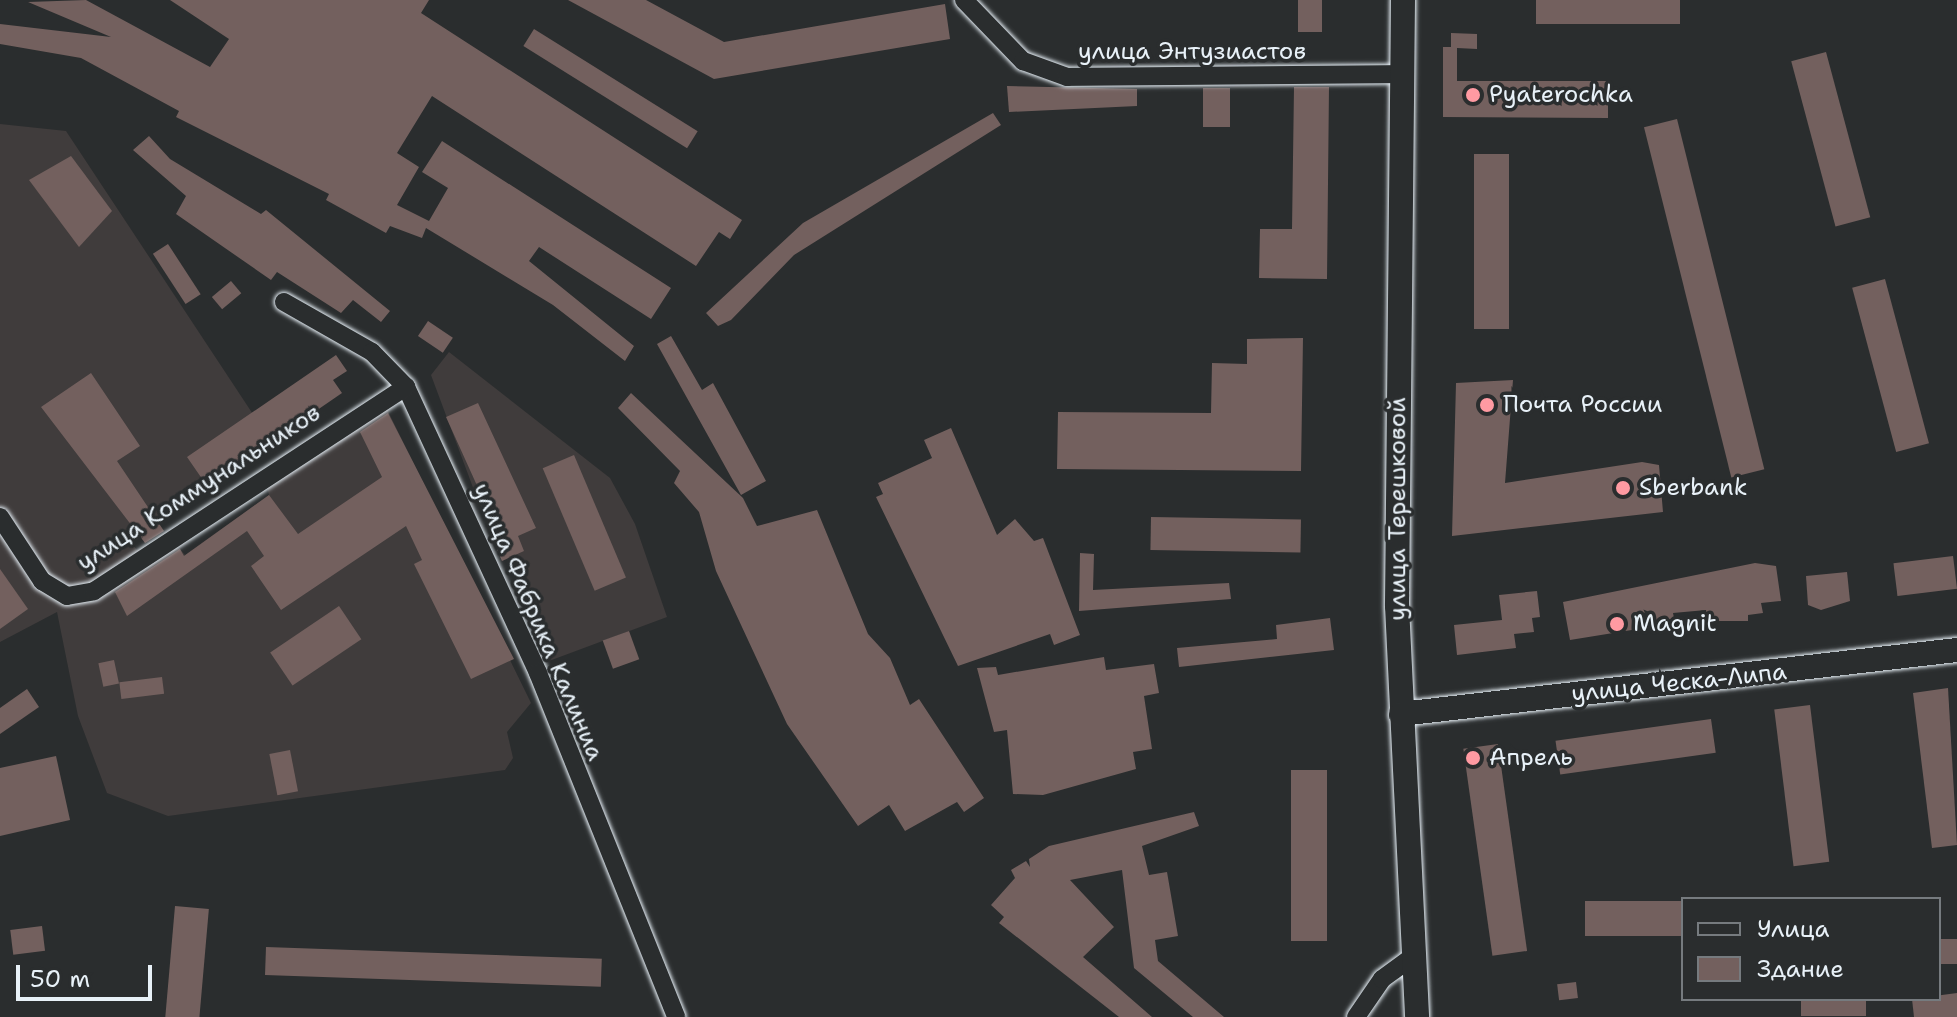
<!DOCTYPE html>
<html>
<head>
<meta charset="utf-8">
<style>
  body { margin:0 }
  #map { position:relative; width:1957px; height:1017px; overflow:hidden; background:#2a2d2e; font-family:"Shantell Sans",sans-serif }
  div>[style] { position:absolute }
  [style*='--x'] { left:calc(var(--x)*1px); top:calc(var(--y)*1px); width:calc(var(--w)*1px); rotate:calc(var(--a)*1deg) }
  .built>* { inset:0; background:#403c3c }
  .building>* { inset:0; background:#73605e; transform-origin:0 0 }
  .roads { filter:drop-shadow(0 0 2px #e8f1f8) drop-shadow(0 0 2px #e8f1f8) }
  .street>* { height:18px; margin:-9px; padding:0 9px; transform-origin:9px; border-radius:9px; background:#2a2d2e }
  .secondary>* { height:24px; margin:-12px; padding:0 12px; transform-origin:12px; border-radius:12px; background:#2a2d2e }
  .dots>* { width:22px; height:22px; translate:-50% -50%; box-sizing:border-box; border:4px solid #2a2d2e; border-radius:50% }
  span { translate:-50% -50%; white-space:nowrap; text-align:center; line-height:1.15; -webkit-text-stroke:7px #2a2d2e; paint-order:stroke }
  .street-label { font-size:24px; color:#e8f1f8 }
  .poi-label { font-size:24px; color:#e8f1f8 }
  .left { translate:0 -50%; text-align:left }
  .legend { position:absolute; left:1681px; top:897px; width:260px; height:104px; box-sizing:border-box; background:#2a2d2e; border:2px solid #767b7f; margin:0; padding:10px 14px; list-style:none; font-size:24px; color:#e8f1f8 }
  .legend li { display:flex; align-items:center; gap:16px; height:40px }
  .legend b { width:40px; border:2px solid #767b7f }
  .scale { position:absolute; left:16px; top:965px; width:136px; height:36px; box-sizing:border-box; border:4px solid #e8f1f8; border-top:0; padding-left:10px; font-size:24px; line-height:28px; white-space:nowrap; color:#e8f1f8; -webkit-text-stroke:6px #2a2d2e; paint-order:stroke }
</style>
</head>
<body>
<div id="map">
  <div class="built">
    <div style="clip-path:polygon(0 124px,66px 131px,272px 443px,129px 541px,137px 550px,173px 541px,185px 555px,269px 495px,266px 481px,386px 407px,531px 703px,507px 732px,513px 758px,505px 770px,168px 816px,107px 793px,78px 716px,57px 612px,0 642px)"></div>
    <div style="clip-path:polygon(449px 352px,610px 478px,635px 524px,667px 617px,549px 661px,533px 620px,536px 605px,514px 556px,502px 561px,496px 547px,503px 543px,478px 501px,431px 375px)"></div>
  </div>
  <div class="building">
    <div style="clip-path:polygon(86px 0,210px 67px,229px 39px,170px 0,429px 0,421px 13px,742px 220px,730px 239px,719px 232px,696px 266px,432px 96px,397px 153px,419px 167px,397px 205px,429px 221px,448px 188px,422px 172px,442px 141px,671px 288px,651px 319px,539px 247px,529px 261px,634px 346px,625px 361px,553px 305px,426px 228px,422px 238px,390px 226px,386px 233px,326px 200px,329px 194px,176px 117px,179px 111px,81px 58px,0 44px,0 24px,111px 37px,28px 2px)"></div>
    <div style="clip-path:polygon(568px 0,646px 0,724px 42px,945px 4px,950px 39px,714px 79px)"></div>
    <div style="left:1298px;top:0;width:24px;height:32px"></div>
    <div style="left:1536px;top:0;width:144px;height:24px"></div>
    <div style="left:534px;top:29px;width:193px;height:20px;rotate:32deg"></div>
    <div style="clip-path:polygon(1451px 33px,1477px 34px,1477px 49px,1457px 48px,1457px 81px,1608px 81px,1608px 118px,1443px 117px,1443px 47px,1451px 47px)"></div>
    <div style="left:1826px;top:52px;width:171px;height:36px;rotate:75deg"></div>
    <div style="clip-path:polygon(1007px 86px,1137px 89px,1137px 106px,1009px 112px)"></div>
    <div style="clip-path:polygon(1294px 87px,1329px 87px,1327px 279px,1259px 278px,1260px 229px,1292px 229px)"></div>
    <div style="left:1203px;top:88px;width:27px;height:39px"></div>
    <div style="clip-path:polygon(993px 113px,1001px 125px,794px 255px,731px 320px,718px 326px,706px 313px,803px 223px)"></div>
    <div style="left:1677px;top:119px;width:361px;height:34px;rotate:76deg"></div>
    <div style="clip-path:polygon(149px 136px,170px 159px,261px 214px,266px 210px,390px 311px,381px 322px,353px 300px,341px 313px,277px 272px,271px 280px,176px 214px,186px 196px,133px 150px)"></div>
    <div style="left:1474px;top:154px;width:35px;height:175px"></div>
    <div style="clip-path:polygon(71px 156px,112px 211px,79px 247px,29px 180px)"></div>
    <div style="left:168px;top:244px;width:60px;height:18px;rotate:57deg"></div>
    <div style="left:1885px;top:279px;width:170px;height:34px;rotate:75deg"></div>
    <div style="left:231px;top:281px;width:16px;height:25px;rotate:50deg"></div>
    <div style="left:428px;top:321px;width:30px;height:18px;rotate:34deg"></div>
    <div style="clip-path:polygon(671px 336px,702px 390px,713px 383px,766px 481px,741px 495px,657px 344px)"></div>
    <div style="clip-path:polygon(1303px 338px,1301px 471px,1057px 469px,1058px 412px,1211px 413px,1212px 363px,1247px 364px,1247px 339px)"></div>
    <div style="clip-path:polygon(336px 355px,347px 371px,333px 380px,342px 393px,207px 486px,187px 457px)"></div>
    <div style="clip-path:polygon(91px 373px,140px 446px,117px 461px,164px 531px,145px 543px,41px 407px)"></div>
    <div style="clip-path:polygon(1513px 380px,1505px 483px,1642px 462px,1659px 465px,1663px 512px,1452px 536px,1456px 383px)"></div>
    <div style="clip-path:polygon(631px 393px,743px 498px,757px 526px,817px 510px,868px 634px,890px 658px,910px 705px,919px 699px,984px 798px,964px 812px,957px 802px,905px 831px,889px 805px,858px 826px,787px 724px,716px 571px,699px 512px,674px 483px,680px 471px,618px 408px)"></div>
    <div style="clip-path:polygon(478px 403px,536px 528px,518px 536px,524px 551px,502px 561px,496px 547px,503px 543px,446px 417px)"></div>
    <div style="clip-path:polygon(388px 413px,514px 659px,471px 679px,414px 564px,422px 560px,406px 526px,281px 610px,251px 566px,264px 556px,247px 531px,127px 616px,115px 592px,180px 549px,184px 556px,269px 495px,298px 534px,382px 477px,360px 432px)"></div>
    <div style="clip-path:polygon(951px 428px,997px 535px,1015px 519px,1034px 541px,1043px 538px,1080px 635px,1054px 645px,1050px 634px,958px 666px,876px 497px,883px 494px,878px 483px,932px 458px,924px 440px)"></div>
    <div style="left:574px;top:455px;width:133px;height:34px;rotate:67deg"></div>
    <div style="left:1151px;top:517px;width:150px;height:33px;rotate:1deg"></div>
    <div style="clip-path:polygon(1080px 553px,1094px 554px,1093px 590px,1229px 583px,1231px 599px,1079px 611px)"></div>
    <div style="left:1953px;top:556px;width:33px;height:60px;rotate:83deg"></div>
    <div style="clip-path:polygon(1755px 563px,1776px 566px,1781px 601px,1761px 603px,1763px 613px,1748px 615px,1748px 621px,1707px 621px,1706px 610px,1673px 613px,1675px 623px,1570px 640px,1563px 602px)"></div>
    <div style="clip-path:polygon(0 569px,28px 609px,0 629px)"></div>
    <div style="clip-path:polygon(1847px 572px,1850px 601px,1821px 610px,1808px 605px,1806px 576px)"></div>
    <div style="clip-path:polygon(1537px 591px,1540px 617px,1532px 618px,1534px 632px,1514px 634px,1516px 648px,1457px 655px,1454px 625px,1502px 620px,1499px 595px)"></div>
    <div style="left:339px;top:606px;width:40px;height:83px;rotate:56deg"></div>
    <div style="clip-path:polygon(1330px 618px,1334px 650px,1179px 667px,1177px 648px,1277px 639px,1276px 625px)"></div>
    <div style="left:629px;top:631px;width:30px;height:28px;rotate:70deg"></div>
    <div style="clip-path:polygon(1104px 657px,1106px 670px,1154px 664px,1159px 693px,1144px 696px,1152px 749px,1133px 752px,1136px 769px,1043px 795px,1013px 794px,1007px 730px,994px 732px,977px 668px,996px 667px,998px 675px)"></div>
    <div style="left:114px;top:660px;width:24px;height:16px;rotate:78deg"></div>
    <div style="left:162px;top:677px;width:17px;height:43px;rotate:83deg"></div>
    <div style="clip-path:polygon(1948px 688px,1957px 845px,1932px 848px,1913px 693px)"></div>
    <div style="clip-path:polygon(27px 689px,39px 707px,0 734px,0 708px)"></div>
    <div style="left:1810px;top:705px;width:158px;height:36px;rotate:83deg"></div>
    <div style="left:1711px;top:719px;width:34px;height:157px;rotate:82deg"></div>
    <div style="left:1498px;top:744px;width:209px;height:35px;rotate:82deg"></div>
    <div style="left:290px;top:750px;width:42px;height:21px;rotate:79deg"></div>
    <div style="clip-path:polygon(56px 756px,70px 820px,0 836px,0 768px)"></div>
    <div style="left:1291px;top:770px;width:36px;height:171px"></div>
    <div style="clip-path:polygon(1194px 812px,1199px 826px,1142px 846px,1149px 875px,1167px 872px,1178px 936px,1155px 940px,1158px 961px,1224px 1017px,1193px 1017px,1134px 968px,1122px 870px,1070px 880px,1114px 927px,1083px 957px,1152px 1017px,1119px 1017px,999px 923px,1004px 917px,991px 905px,1015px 878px,1011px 870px,1026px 861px,1030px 867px,1029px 859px,1049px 846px)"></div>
    <div style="left:1683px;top:901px;width:35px;height:98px;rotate:90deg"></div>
    <div style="left:175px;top:906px;width:34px;height:112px;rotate:5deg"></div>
    <div style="left:42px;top:926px;width:25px;height:32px;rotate:83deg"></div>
    <div style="left:1957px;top:939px;width:25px;height:18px;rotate:90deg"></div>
    <div style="left:266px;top:947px;width:336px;height:28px;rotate:2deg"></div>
    <div style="left:1576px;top:982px;width:16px;height:19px;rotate:83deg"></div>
    <div style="clip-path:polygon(1957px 993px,1957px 1017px,1914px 1017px,1912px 999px)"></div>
    <div style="left:1801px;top:999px;width:65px;height:17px"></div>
  </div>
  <div class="roads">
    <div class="street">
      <div style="--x:964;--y:0;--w:85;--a:46"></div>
      <div style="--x:1023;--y:61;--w:47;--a:20"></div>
      <div style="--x:1067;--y:77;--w:334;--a:-0.5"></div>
      <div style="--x:284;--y:302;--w:101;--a:29.6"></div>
      <div style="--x:372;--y:352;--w:49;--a:45.8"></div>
      <div style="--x:406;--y:387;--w:315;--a:65.2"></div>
      <div style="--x:538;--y:673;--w:371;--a:68.1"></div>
      <div style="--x:0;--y:517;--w:77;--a:56.7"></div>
      <div style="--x:42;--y:581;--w:29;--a:31"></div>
      <div style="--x:67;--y:596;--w:27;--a:-10"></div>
      <div style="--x:94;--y:591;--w:373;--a:-33.2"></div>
      <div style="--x:1356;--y:1017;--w:46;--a:-55.6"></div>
      <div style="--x:1382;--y:979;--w:41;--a:-36"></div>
    </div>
    <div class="secondary">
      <div style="--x:1403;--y:0;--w:606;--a:90.57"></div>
      <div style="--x:1397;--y:606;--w:411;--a:87.2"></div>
      <div style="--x:1401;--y:714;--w:560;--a:-6.57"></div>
    </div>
  </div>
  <div class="dots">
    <div style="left:1473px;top:95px;background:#ff9aa2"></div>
    <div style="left:1487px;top:405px;background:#ff9aa2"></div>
    <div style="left:1623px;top:488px;background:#ff9aa2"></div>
    <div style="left:1617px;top:624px;background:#ff9aa2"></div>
    <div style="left:1473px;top:758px;background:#ff9aa2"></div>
  </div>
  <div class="street-label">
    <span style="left:1192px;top:52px">улица Энтузиастов</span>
    <span style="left:199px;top:488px;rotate:-33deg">улица Коммунальников</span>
    <span style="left:1398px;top:509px;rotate:-90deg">улица Терешковой</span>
    <span style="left:538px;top:622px;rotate:67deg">улица Фабрика Калиниа</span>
    <span style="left:1679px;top:683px;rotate:-6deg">улица Ческа-Липа</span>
  </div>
  <div class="poi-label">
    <span class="left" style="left:1489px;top:95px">Pyaterochka</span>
    <span class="left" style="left:1503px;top:405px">Почта России</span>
    <span class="left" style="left:1639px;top:488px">Sberbank</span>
    <span class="left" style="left:1633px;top:624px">Magnit</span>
    <span class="left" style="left:1489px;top:758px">Апрель</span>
  </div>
  <ul class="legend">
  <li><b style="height:10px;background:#2a2d2e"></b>Улица</li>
  <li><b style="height:22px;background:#73605e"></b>Здание</li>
  </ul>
  <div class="scale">50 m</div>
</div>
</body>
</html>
